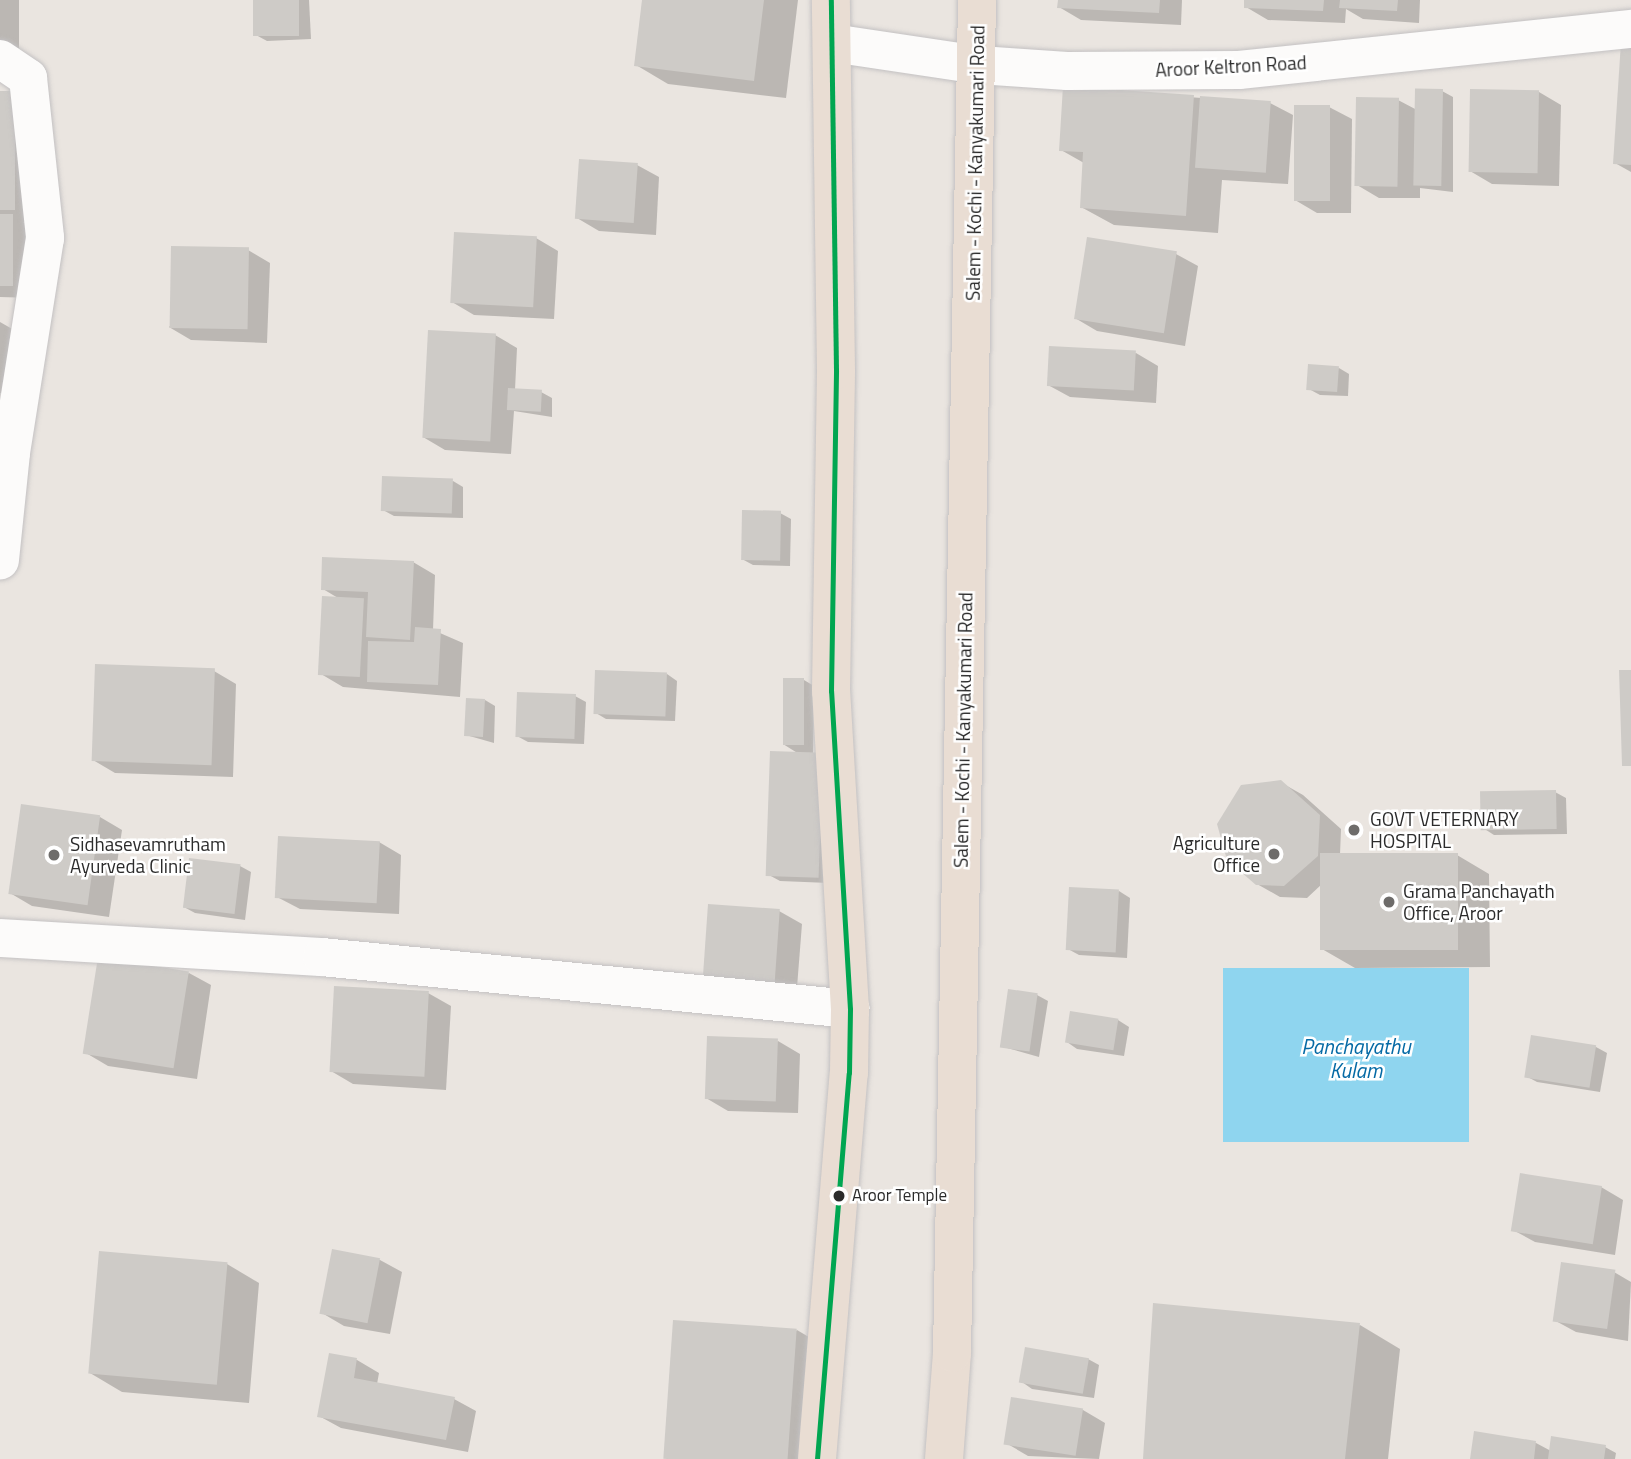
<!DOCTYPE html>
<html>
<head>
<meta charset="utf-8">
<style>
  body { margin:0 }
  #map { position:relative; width:1631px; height:1459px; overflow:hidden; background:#eae5e0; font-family:"Titillium Web",sans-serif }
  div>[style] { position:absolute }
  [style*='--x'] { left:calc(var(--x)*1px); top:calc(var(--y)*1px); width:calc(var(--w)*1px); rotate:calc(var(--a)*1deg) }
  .water>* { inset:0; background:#8fd5ef; transform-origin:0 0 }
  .shadow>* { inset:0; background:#0003; transform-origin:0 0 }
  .building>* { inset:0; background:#cecbc7; transform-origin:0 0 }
  .roads { filter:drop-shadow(0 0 2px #c3c1c2) drop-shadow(0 0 2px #c3c1c2) }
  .street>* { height:38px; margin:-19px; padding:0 19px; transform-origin:19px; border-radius:19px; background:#fcfbfa }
  .secondary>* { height:38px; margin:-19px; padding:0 19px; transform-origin:19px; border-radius:19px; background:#fcfbfa }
  .highway>* { height:38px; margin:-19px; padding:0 19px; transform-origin:19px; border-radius:19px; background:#e9ddd3 }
  .bus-1>* { height:5px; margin:-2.5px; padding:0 2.5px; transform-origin:2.5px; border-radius:2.5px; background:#00a651 }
  .dots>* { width:19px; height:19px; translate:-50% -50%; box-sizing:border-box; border:4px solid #fff; border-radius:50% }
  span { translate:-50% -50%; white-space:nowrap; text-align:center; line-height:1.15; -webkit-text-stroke:5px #fff; paint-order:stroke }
  .bus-label { font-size:17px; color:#2b2b2b }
  .left { translate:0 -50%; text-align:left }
  .street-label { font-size:19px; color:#2b2b2b }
  .poi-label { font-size:19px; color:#2b2b2b }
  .right { translate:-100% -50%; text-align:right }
  .water-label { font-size:21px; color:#056aa5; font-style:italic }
</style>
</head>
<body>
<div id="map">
  <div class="water">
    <div style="left:1223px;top:968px;width:246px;height:174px"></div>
  </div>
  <div class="shadow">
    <div style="left:0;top:0;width:19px;height:48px"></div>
    <div style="clip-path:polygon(255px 0,309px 0,311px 39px,267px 41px,256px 35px)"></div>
    <div style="clip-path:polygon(681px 0,798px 0,786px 98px,668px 84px,636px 65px)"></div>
    <div style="clip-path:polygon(1059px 0,1182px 0,1181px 25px,1081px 20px,1059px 7px)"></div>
    <div style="clip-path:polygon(1246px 0,1420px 0,1419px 23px,1363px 19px,1346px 9px,1345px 23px,1268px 20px,1246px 7px)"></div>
    <div style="clip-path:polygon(1631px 45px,1631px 172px,1615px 163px)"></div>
    <div style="clip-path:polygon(1065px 88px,1270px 103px,1293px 115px,1288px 184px,1222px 180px,1218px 233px,1114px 225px,1081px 207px,1084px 163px,1061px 150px)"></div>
    <div style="clip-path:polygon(1442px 91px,1453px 97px,1453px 192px,1420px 188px,1420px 198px,1379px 198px,1357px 185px,1398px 100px,1417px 110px)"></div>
    <div style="clip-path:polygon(1472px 91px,1539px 92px,1561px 105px,1559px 186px,1492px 184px,1470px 171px)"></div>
    <div style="clip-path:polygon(0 93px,15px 93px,35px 222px,23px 222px,35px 228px,34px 298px,0 297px)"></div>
    <div style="clip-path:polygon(1329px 107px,1352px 119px,1351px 213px,1317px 213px,1295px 200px)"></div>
    <div style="clip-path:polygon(637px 165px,659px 177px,656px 235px,599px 231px,577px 218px)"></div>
    <div style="clip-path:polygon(536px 238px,558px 251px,554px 319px,474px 315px,452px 302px)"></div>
    <div style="clip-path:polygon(248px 250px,270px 263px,267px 343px,191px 340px,169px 327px)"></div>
    <div style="clip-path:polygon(1176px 254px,1198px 266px,1185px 346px,1097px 331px,1075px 318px)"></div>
    <div style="clip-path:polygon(0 322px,21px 334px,21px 393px,0 393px)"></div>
    <div style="clip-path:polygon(495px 335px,517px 348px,515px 390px,541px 392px,552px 398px,552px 417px,514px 411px,511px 454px,445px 450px,423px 437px)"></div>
    <div style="clip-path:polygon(1136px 353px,1158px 366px,1156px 403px,1070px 397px,1048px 385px)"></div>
    <div style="clip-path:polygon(1339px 368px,1349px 374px,1348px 396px,1320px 395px,1309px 389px)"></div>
    <div style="clip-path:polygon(453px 481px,463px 487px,463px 518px,394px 516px,383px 510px)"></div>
    <div style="clip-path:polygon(780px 513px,791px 519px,790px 566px,753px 565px,742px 559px)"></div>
    <div style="clip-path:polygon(413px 562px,435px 575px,433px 630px,463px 643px,460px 697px,343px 687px,321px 674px,338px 598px,323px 589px)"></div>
    <div style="clip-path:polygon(214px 671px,236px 684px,233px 777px,115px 773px,93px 760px)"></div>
    <div style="clip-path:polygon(667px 674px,677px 681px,675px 721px,606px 719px,596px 713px)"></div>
    <div style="clip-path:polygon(804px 680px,814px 686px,813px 754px,829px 883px,780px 881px,769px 875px,799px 754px,783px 744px)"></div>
    <div style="clip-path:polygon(575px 696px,586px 702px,584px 744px,528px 742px,517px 736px)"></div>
    <div style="clip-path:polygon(485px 700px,495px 706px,494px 743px,466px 735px)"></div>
    <div style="clip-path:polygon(1280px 782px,1303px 795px,1341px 829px,1340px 855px,1457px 855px,1489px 874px,1490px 967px,1355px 968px,1322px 949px,1322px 884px,1307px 898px,1280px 897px,1257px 884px)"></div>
    <div style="clip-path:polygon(1555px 792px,1566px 798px,1567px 834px,1494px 835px,1483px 828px)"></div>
    <div style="clip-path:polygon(100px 817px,122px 830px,109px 917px,32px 906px,10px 893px)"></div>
    <div style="clip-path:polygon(379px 842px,401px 855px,399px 914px,300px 909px,277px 897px)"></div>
    <div style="clip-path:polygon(240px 866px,251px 872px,245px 920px,195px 913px,184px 907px)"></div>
    <div style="clip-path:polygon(1119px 891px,1130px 898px,1127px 958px,1079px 955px,1068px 949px)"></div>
    <div style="clip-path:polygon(779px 911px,802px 924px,796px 1000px,726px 996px)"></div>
    <div style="clip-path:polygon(189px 973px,211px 985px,197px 1079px,108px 1066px,86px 1053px)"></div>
    <div style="clip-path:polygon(428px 993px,451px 1006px,446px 1090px,353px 1084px,331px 1071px)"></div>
    <div style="clip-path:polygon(1037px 995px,1048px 1001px,1039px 1057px,1000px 1046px)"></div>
    <div style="clip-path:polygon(1071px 1013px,1118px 1020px,1129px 1027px,1124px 1056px,1077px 1049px,1067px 1042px)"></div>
    <div style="clip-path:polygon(1532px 1037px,1596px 1047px,1607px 1053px,1600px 1092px,1537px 1082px,1526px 1076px)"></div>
    <div style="clip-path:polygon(778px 1041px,800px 1054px,798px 1113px,728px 1111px,706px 1098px)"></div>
    <div style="clip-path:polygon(1601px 1187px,1623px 1200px,1615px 1255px,1535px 1242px,1513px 1230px)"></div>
    <div style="clip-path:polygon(333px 1251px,380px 1260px,402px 1272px,390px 1334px,344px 1326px,322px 1313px)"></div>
    <div style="clip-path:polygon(227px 1264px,259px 1283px,249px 1403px,122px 1392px,90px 1373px)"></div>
    <div style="clip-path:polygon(1614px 1272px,1631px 1282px,1628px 1341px,1576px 1332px,1554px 1320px)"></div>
    <div style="clip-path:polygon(1360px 1325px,1400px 1349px,1388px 1459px,1145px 1459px)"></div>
    <div style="clip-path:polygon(797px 1330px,829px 1349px,823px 1459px,666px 1459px)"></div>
    <div style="clip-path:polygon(330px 1355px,357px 1360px,379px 1373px,377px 1384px,454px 1399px,476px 1411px,468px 1452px,341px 1428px,319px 1416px)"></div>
    <div style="clip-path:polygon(1088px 1359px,1099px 1365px,1094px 1398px,1032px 1389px,1022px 1382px)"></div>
    <div style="clip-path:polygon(1013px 1399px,1083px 1410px,1105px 1423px,1099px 1459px,1028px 1456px,1006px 1443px)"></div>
    <div style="clip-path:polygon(1475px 1433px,1536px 1443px,1551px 1451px,1605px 1447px,1616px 1453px,1615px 1459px,1471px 1459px)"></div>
  </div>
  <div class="building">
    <div style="left:253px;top:0;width:46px;height:36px"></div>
    <div style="clip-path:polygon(642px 0,764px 0,754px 81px,634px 66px)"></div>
    <div style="clip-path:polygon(1058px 0,1160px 0,1159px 13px,1057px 8px)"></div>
    <div style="clip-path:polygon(1244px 0,1324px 0,1323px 11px,1244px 8px)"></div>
    <div style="clip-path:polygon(1340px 0,1398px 0,1397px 11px,1339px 8px)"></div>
    <div style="clip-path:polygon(1621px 42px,1631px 43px,1631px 165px,1613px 164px)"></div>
    <div style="clip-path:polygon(1063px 86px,1194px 95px,1186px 216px,1080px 208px,1083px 152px,1059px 151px)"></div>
    <div style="left:1443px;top:89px;width:97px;height:28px;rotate:91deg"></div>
    <div style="left:1470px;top:89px;width:69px;height:83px;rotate:1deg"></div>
    <div style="left:0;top:91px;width:15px;height:119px"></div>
    <div style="left:1200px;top:96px;width:71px;height:72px;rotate:4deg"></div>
    <div style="left:1356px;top:97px;width:43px;height:89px;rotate:1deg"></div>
    <div style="left:1294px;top:105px;width:36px;height:96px"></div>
    <div style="left:579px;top:159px;width:59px;height:60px;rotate:4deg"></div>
    <div style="left:0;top:214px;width:13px;height:72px"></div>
    <div style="left:454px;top:232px;width:83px;height:71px;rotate:3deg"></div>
    <div style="left:1087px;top:237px;width:91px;height:83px;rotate:9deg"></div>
    <div style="left:171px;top:246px;width:78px;height:82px;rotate:1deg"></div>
    <div style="left:428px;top:330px;width:68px;height:108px;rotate:3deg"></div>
    <div style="left:1049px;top:346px;width:87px;height:40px;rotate:3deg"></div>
    <div style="left:1308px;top:364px;width:31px;height:26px;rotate:4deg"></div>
    <div style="left:508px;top:388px;width:34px;height:22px;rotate:3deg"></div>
    <div style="left:382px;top:476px;width:71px;height:35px;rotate:2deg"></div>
    <div style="left:742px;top:510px;width:39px;height:50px;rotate:1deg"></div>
    <div style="clip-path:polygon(322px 557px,414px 561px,410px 640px,366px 637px,368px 592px,321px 590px)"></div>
    <div style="left:322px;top:596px;width:42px;height:79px;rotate:3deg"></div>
    <div style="clip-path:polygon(415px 627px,441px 629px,438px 685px,367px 682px,368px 641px,414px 642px)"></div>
    <div style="left:95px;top:664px;width:120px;height:97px;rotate:2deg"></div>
    <div style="left:595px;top:670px;width:72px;height:44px;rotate:2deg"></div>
    <div style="clip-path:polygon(1619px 670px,1631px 670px,1631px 766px,1622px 766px)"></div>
    <div style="left:783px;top:678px;width:21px;height:67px"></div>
    <div style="left:517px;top:692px;width:59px;height:45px;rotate:2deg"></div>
    <div style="left:466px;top:698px;width:19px;height:38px;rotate:3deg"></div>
    <div style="left:770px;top:751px;width:53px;height:125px;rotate:2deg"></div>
    <div style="clip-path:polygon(1281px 780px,1320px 815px,1318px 856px,1284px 886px,1256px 885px,1227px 860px,1217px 824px,1241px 785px)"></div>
    <div style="left:1556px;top:790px;width:39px;height:76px;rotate:89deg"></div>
    <div style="left:21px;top:804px;width:80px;height:91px;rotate:8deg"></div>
    <div style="left:278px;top:836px;width:102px;height:62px;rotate:3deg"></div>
    <div style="left:1320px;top:853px;width:138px;height:97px"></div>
    <div style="left:189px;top:858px;width:52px;height:50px;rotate:7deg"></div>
    <div style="left:1069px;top:887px;width:50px;height:63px;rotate:3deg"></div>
    <div style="left:708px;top:904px;width:72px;height:80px;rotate:4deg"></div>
    <div style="left:98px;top:957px;width:92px;height:98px;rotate:9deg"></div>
    <div style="left:334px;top:986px;width:95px;height:86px;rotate:3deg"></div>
    <div style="left:1008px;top:989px;width:30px;height:59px;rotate:8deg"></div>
    <div style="left:1070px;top:1011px;width:49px;height:32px;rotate:9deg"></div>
    <div style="left:1531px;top:1035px;width:66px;height:43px;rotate:9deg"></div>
    <div style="left:707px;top:1036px;width:71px;height:63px;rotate:2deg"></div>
    <div style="left:1520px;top:1173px;width:83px;height:59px;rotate:9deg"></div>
    <div style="left:332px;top:1249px;width:49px;height:66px;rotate:11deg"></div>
    <div style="left:99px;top:1251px;width:129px;height:123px;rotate:5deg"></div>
    <div style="left:1561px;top:1262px;width:55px;height:60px;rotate:8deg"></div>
    <div style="clip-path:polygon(1153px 1303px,1360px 1323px,1345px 1459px,1143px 1459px)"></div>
    <div style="left:673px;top:1320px;width:124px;height:139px;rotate:4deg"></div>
    <div style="left:1025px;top:1347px;width:65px;height:36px;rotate:10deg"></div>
    <div style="clip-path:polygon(329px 1353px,357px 1358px,354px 1378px,455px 1397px,446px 1440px,317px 1417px)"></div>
    <div style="left:1011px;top:1397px;width:73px;height:48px;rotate:9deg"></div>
    <div style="clip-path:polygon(1474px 1431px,1536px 1441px,1534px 1459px,1470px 1459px)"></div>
    <div style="clip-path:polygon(1551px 1436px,1606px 1445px,1604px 1459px,1548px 1459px)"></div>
  </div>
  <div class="roads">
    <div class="street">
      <div style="--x:0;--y:59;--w:34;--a:34"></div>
      <div style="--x:28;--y:78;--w:161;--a:83.9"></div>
      <div style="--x:45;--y:238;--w:218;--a:99"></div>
      <div style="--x:11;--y:453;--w:108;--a:95.9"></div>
      <div style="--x:0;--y:938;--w:323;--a:3.4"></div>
      <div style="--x:322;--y:957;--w:531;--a:5.62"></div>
    </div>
    <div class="secondary">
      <div style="--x:832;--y:43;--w:149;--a:8.5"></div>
      <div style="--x:979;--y:65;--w:88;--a:3.9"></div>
      <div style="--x:1067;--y:71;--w:172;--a:-0.3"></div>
      <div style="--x:1239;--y:70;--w:394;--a:-6"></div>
    </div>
    <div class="highway">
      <div style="--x:817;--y:1459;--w:387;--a:-85.3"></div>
      <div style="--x:849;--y:1073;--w:64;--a:-89.1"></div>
      <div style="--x:850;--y:1009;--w:319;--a:-93.4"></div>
      <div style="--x:831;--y:691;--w:321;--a:-89.1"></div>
      <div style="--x:836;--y:370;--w:370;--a:-90.8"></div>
      <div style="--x:944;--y:1459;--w:106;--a:-85.7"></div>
      <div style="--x:952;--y:1353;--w:1353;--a:-88.94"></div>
    </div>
  </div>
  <div class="bus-1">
    <div style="--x:817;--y:1459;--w:387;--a:-85.3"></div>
    <div style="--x:849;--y:1073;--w:64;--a:-89.1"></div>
    <div style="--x:850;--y:1009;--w:319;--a:-93.4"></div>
    <div style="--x:831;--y:691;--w:321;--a:-89.1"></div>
    <div style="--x:836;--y:370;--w:370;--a:-90.8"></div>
  </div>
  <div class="dots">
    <div style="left:1354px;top:830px;background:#6e6c6a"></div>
    <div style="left:1274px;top:854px;background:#6e6c6a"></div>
    <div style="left:54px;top:855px;background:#6e6c6a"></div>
    <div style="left:1389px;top:902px;background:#6e6c6a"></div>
    <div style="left:839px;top:1196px;background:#2b2b2b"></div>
  </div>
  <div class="bus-label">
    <span class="left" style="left:852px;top:1196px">Aroor Temple</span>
  </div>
  <div class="street-label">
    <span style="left:1231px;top:66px;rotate:-3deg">Aroor Keltron Road</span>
    <span style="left:975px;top:163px;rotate:-89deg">Salem - Kochi - Kanyakumari Road</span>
    <span style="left:963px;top:730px;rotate:-89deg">Salem - Kochi - Kanyakumari Road</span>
  </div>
  <div class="poi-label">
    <span class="left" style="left:1370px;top:830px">GOVT VETERNARY<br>HOSPITAL</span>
    <span class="right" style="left:1260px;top:854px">Agriculture<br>Office</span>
    <span class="left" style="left:70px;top:855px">Sidhasevamrutham<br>Ayurveda Clinic</span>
    <span class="left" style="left:1403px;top:902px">Grama Panchayath<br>Office, Aroor</span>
  </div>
  <div class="water-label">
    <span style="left:1356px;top:1058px">Panchayathu<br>Kulam</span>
  </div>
</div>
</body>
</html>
